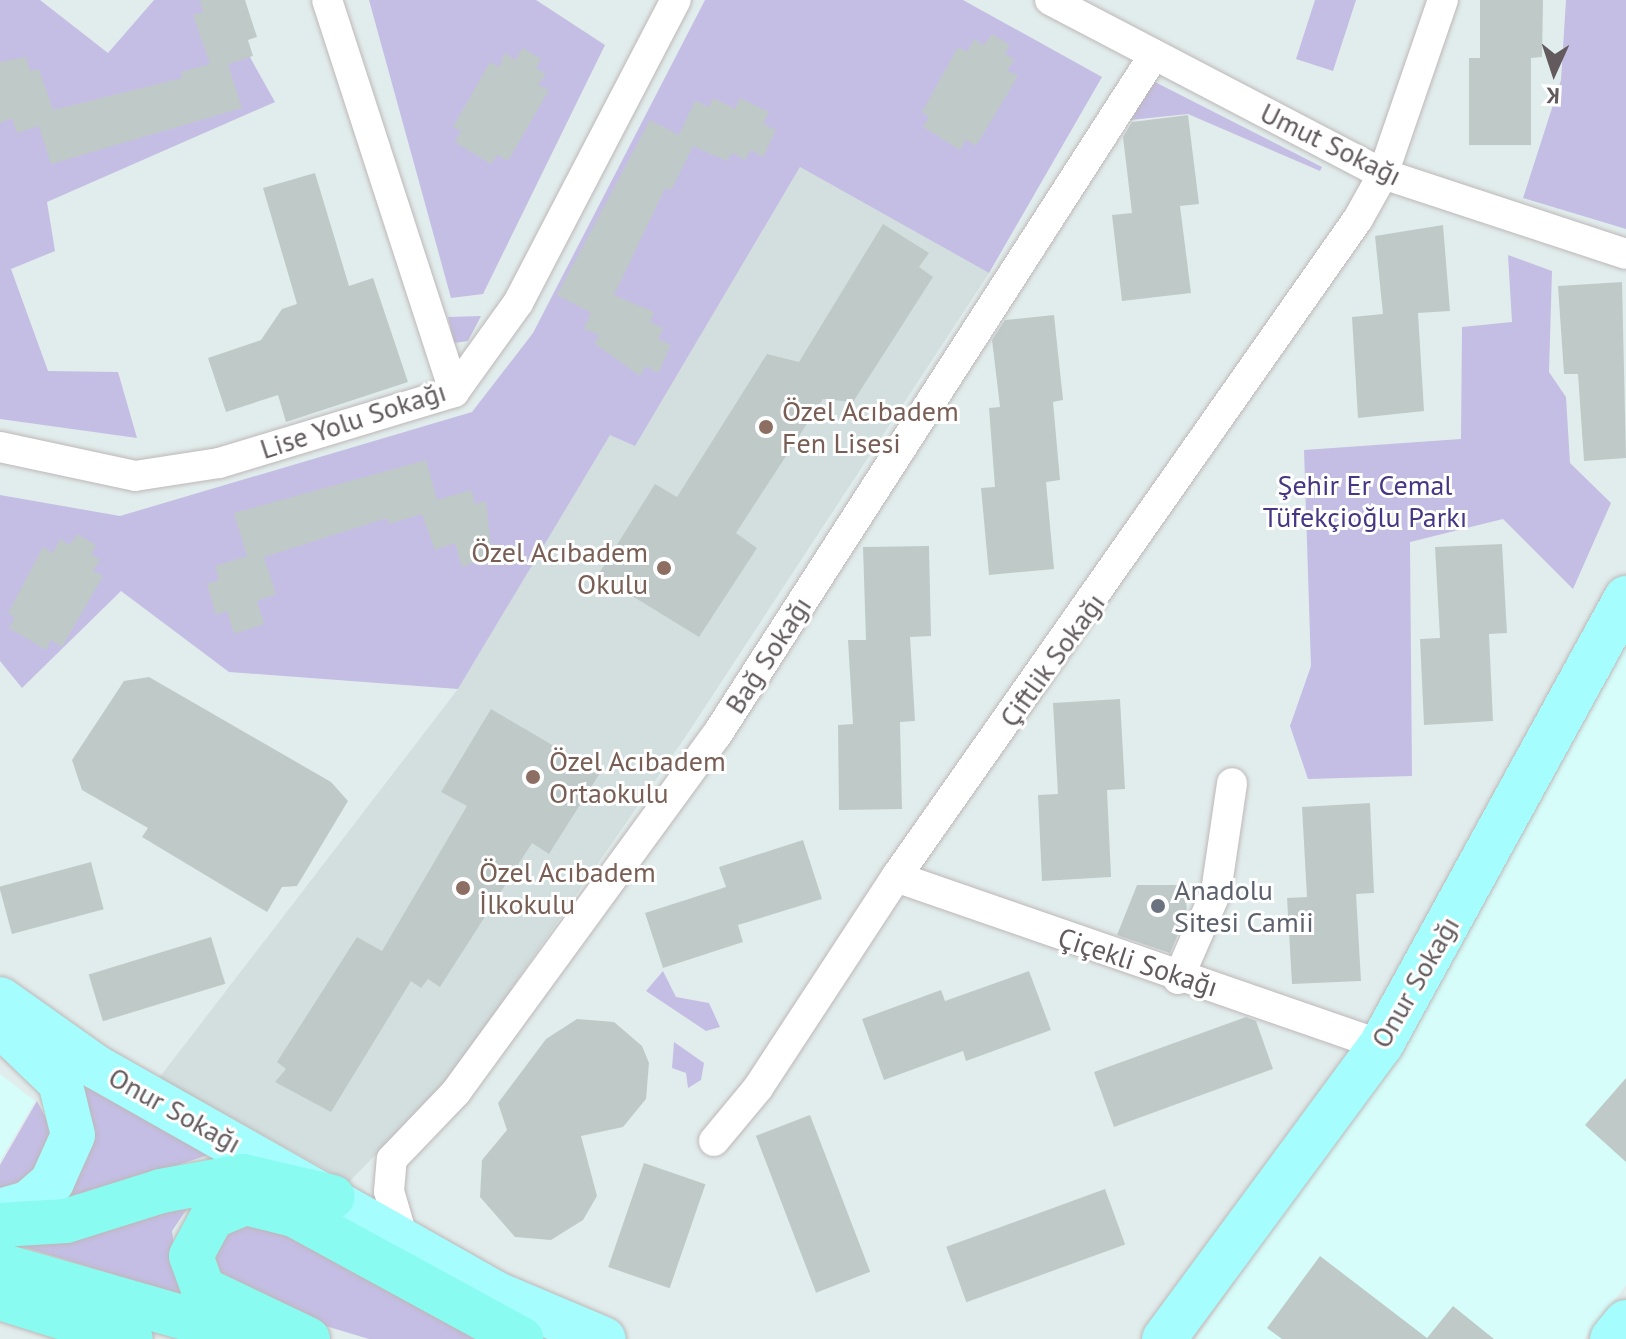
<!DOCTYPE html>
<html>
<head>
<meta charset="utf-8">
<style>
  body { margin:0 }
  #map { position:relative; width:1626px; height:1339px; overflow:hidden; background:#e1edec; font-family:"PT Sans",sans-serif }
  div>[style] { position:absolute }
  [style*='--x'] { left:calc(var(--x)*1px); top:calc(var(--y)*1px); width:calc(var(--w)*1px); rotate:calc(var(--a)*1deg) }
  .commercial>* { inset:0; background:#d6fdfa }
  .education>* { inset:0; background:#d2dfde }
  .green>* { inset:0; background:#c4bee4 }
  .building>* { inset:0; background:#bfcac8; transform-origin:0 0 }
  .roads { filter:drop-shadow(0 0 2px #beb7b8) drop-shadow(0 0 2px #beb7b8) }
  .street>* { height:30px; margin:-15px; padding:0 15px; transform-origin:15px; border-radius:15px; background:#fff }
  .primary>* { height:44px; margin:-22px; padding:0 22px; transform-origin:22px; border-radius:22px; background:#a5fdfd }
  .highway>* { height:44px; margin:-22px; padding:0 22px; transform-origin:22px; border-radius:22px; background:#8afbf0 }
  .dots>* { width:22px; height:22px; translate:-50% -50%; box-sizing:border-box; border:4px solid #fff; border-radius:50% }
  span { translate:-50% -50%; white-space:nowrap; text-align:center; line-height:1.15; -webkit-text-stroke:6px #fff; paint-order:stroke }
  .street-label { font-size:28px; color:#625a5c }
  .education-label { font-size:28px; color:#785e54 }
  .left { translate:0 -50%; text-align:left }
  .right { translate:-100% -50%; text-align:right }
  .park-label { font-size:28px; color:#463684 }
  .worship-label { font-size:28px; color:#5b616d }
  .north { position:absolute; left:1514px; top:32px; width:80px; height:80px; -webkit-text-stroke:6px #fff; paint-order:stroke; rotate:183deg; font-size:22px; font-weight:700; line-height:32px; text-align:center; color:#625a5c }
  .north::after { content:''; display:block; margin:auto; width:28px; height:36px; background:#625a5c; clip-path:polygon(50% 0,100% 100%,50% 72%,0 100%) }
</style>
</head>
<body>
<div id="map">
  <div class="commercial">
    <div style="clip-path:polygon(1626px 630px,1626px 1285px,1584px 1339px,1196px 1339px,1402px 1038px)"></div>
    <div style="clip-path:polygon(0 1074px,35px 1101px,0 1161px)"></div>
  </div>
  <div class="education">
    <div style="clip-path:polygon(800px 167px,989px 273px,684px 739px,448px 1080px,349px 1182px,159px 1078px,458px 689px,610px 434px,635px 445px)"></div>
  </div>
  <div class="green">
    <div style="clip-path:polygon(0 0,40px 0,108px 53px,154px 0,218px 0,275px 102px,47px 202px,55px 251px,11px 269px,48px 371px,118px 372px,137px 438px,0 419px)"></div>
    <div style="clip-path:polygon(369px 0,536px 0,605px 45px,483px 294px,451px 298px)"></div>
    <div style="clip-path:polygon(705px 0,963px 0,1102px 77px,989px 273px,800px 167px,635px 446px,610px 435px,458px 689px,229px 672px,121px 591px,22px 688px,0 661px,0 495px,120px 516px,472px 412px,533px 333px)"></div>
    <div style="clip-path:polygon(1315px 0,1356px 0,1333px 71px,1296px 59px)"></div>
    <div style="clip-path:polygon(1566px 0,1626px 0,1626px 229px,1523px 198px,1561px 80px)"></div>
    <div style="clip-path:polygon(1149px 79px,1322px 167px,1320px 171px,1188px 114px,1121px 121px)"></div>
    <div style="clip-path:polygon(1508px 255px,1552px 271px,1549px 372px,1566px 397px,1570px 463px,1611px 503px,1573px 589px,1503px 519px,1410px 542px,1412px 776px,1308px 779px,1290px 726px,1311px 666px,1304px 450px,1461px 439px,1462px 327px,1512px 322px)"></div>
    <div style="clip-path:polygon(481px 316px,468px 341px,454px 343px,448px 317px)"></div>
    <div style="clip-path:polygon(663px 971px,676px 997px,709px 1003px,720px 1027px,706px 1031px,646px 991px)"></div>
    <div style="clip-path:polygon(674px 1042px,704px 1063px,701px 1080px,688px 1088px,686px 1073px,672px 1068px)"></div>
    <div style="clip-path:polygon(70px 1078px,211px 1154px,43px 1210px)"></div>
    <div style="clip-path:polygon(37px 1101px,55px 1136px,32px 1176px,0 1196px,0 1165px)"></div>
    <div style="clip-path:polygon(222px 1186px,187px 1209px,172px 1231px,181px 1295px,1px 1240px)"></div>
    <div style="clip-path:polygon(260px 1217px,502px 1339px,369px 1339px,232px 1298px,219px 1283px,212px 1245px,220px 1234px)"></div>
  </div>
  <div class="building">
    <div style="clip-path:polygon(200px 0,245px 0,257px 37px,248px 40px,253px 56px,228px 64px,242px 108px,51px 164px,39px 126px,17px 133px,12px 118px,0 123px,0 62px,26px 57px,30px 71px,39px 69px,53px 110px,182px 78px,181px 72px,210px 64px,193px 15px,203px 12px)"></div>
    <div style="clip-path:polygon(1480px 0,1543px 0,1542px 57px,1531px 58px,1531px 145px,1469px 145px,1469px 58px,1480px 58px)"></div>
    <div style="clip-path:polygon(992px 34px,1010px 45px,1005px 54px,1015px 60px,1007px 70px,1018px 76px,976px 146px,966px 140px,960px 150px,923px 127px,929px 117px,922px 112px,958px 47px,967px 52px,974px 39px,984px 45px)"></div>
    <div style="clip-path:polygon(523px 48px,541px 59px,536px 68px,546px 74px,538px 85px,549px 90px,508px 161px,497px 155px,491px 164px,455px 142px,461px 131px,453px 127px,490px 62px,499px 67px,505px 53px,515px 60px)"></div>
    <div style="clip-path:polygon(713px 98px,735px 109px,740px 98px,769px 112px,763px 124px,776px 130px,763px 157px,751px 150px,745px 160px,732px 153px,727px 161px,693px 146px,671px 190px,665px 188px,614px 295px,654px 312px,650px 322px,663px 328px,658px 339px,671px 345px,658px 373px,646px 366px,640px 376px,595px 344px,599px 335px,584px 329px,591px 313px,557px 295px,650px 120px,679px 135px,695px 101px,709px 107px)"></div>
    <div style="clip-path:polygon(1188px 115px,1199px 204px,1180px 206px,1191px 293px,1122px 301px,1112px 215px,1132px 213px,1123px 137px,1132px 122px)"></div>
    <div style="clip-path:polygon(315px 173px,349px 286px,373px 278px,408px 382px,286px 422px,278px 395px,226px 412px,208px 358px,261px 340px,282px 309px,297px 304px,263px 188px)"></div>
    <div style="clip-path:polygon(883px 224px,929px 253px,919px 267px,933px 277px,853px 402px,823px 399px,736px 533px,757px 548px,699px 637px,598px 575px,655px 484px,677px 497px,767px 354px,799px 362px)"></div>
    <div style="clip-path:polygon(1443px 225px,1450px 311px,1418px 313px,1424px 411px,1358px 418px,1352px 317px,1383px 314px,1375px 236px)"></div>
    <div style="clip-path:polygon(1622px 282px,1626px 458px,1584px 461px,1578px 374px,1564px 374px,1558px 286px)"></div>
    <div style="clip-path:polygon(1054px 315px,1063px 400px,1053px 402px,1060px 480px,1046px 482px,1054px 569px,989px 575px,981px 488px,995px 487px,989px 408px,1000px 407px,992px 340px,1005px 320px)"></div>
    <div style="clip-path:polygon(426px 460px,437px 500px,471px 490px,475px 504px,486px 501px,492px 556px,462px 567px,455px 543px,435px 550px,422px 514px,389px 524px,387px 518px,264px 557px,276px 594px,257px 601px,264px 624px,234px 634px,227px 611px,216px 615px,207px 584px,219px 580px,215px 566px,247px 556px,234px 513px)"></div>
    <div style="clip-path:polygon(77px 534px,96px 545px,91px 554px,100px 560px,93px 571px,103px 576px,62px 647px,51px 640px,46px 650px,9px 628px,15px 617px,8px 613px,43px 547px,53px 553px,60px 539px,70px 545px)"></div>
    <div style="clip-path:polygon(1502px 544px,1507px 633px,1489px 634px,1493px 721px,1424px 725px,1420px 639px,1440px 638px,1435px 547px)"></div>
    <div style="clip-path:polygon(929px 546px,931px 636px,910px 637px,915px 721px,900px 722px,902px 809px,839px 810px,838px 725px,853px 724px,848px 640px,866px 640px,863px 547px)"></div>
    <div style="clip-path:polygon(149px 677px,331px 782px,348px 801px,297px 886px,282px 887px,267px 912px,142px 837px,148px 828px,82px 790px,72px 760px,124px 681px)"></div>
    <div style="clip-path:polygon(1120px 699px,1125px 789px,1107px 790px,1111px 877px,1042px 881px,1038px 795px,1058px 794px,1053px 703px)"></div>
    <div style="clip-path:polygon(491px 709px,600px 773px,549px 854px,532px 843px,440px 987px,428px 979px,421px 988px,411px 981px,331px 1112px,275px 1082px,286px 1069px,277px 1062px,357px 937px,382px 951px,467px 806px,441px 792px)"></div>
    <div style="clip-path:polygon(1370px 803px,1374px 893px,1356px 894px,1361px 981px,1292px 984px,1287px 898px,1307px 897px,1302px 807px)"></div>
    <div style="clip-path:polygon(803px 840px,822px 899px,738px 925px,743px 942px,663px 968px,645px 913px,726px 887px,719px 867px)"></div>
    <div style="left:91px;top:862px;width:49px;height:95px;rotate:75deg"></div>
    <div style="clip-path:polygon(1137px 885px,1185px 885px,1187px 913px,1170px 953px,1117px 935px)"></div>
    <div style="left:211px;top:937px;width:49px;height:128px;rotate:73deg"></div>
    <div style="clip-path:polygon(1029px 971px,1051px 1030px,966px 1061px,963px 1051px,884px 1080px,862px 1019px,941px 990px,945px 1001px)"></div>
    <div style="clip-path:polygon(1246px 1017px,1256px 1021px,1273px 1069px,1114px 1127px,1094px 1072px)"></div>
    <div style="clip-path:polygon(577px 1019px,614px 1022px,642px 1046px,649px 1063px,646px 1099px,623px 1127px,581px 1136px,597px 1196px,583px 1220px,551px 1240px,515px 1237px,480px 1197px,482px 1160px,507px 1130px,498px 1103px,546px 1039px)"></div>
    <div style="clip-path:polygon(1626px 1078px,1626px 1162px,1585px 1125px)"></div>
    <div style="left:810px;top:1115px;width:168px;height:58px;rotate:69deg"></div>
    <div style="left:644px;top:1163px;width:65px;height:110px;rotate:19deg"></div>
    <div style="left:1105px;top:1189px;width:59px;height:169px;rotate:70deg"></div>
    <div style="clip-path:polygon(1320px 1256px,1427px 1338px,1453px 1306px,1494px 1339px,1282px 1339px,1267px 1328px)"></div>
  </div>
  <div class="roads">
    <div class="street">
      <div style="--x:327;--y:0;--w:412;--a:72"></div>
      <div style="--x:1050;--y:0;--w:376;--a:27.6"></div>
      <div style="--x:1383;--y:174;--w:256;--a:18.2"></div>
      <div style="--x:0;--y:447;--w:138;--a:12.1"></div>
      <div style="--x:135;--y:476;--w:85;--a:-8.8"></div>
      <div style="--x:219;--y:463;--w:245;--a:-16.8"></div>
      <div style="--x:454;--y:392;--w:110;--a:-54.3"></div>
      <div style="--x:518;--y:303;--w:342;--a:-62.5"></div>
      <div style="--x:896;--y:877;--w:513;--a:19.11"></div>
      <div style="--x:1178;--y:979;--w:95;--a:-66.4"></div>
      <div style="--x:1216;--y:892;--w:110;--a:-81.6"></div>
      <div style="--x:714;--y:1141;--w:69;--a:-50.3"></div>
      <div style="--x:758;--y:1088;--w:252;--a:-56.8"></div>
      <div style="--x:896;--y:877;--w:804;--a:-54.93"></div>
      <div style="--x:1358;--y:219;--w:51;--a:-60.9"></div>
      <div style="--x:1383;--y:174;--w:184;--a:-71"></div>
      <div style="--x:403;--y:1239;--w:50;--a:-106.3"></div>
      <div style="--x:389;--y:1191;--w:32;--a:-85"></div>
      <div style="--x:392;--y:1159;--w:93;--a:-46.3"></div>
      <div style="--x:456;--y:1092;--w:441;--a:-53.9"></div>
      <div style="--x:716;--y:736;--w:810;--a:-57.25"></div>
    </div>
    <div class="primary">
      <div style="--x:0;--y:999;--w:118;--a:35.3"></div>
      <div style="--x:96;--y:1067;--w:459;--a:29.5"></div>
      <div style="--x:495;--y:1293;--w:118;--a:22.9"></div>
      <div style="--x:0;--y:1211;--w:29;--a:-16"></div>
      <div style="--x:28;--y:1203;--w:32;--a:-41"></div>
      <div style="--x:52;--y:1182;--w:51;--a:-65.9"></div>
      <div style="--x:73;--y:1135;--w:55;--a:-103.8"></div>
      <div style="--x:60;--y:1082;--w:65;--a:-136.2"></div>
      <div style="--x:1164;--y:1339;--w:365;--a:-53.6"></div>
      <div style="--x:1381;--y:1045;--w:510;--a:-61.27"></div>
      <div style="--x:1612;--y:1339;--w:22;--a:-51"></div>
    </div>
    <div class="highway">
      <div style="--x:0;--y:1225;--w:66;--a:-3.5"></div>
      <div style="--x:66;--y:1221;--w:100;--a:-17.5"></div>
      <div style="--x:161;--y:1191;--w:83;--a:-10.4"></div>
      <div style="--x:243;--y:1176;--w:92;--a:13.1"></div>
      <div style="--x:0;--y:1265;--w:261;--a:16"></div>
      <div style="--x:0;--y:1298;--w:137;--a:17.4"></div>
      <div style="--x:308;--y:1339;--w:116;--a:-154.5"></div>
      <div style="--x:203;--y:1289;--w:35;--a:-110"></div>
      <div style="--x:191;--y:1256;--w:44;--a:-61.7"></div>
      <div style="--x:212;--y:1217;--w:36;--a:-23"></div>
      <div style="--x:245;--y:1203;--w:50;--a:13.8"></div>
      <div style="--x:294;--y:1215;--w:259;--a:28.6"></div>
    </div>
  </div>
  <div class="dots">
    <div style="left:766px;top:427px;background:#8d6e63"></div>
    <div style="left:664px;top:568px;background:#8d6e63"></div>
    <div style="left:533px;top:777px;background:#8d6e63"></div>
    <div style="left:463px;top:888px;background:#8d6e63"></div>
    <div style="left:1158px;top:906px;background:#6b7280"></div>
  </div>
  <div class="street-label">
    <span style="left:1331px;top:144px;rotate:26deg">Umut Sokağı</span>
    <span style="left:353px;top:420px;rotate:-18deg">Lise Yolu Sokağı</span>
    <span style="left:768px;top:655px;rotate:-57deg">Bağ Sokağı</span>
    <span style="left:1052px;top:660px;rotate:-54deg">Çiftlik Sokağı</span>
    <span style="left:1138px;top:962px;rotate:18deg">Çiçekli Sokağı</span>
    <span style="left:1415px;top:982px;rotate:-60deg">Onur Sokağı</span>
    <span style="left:175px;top:1110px;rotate:29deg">Onur Sokağı</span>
  </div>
  <div class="education-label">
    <span class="left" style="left:782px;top:427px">Özel Acıbadem<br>Fen Lisesi</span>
    <span class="right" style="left:648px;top:568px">Özel Acıbadem<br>Okulu</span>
    <span class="left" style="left:549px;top:777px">Özel Acıbadem<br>Ortaokulu</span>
    <span class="left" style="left:479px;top:888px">Özel Acıbadem<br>İlkokulu</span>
  </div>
  <div class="park-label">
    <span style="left:1365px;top:501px">Şehir Er Cemal<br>Tüfekçioğlu Parkı</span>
  </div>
  <div class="worship-label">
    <span class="left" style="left:1174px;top:906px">Anadolu<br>Sitesi Camii</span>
  </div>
  <div class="north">K</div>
</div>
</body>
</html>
